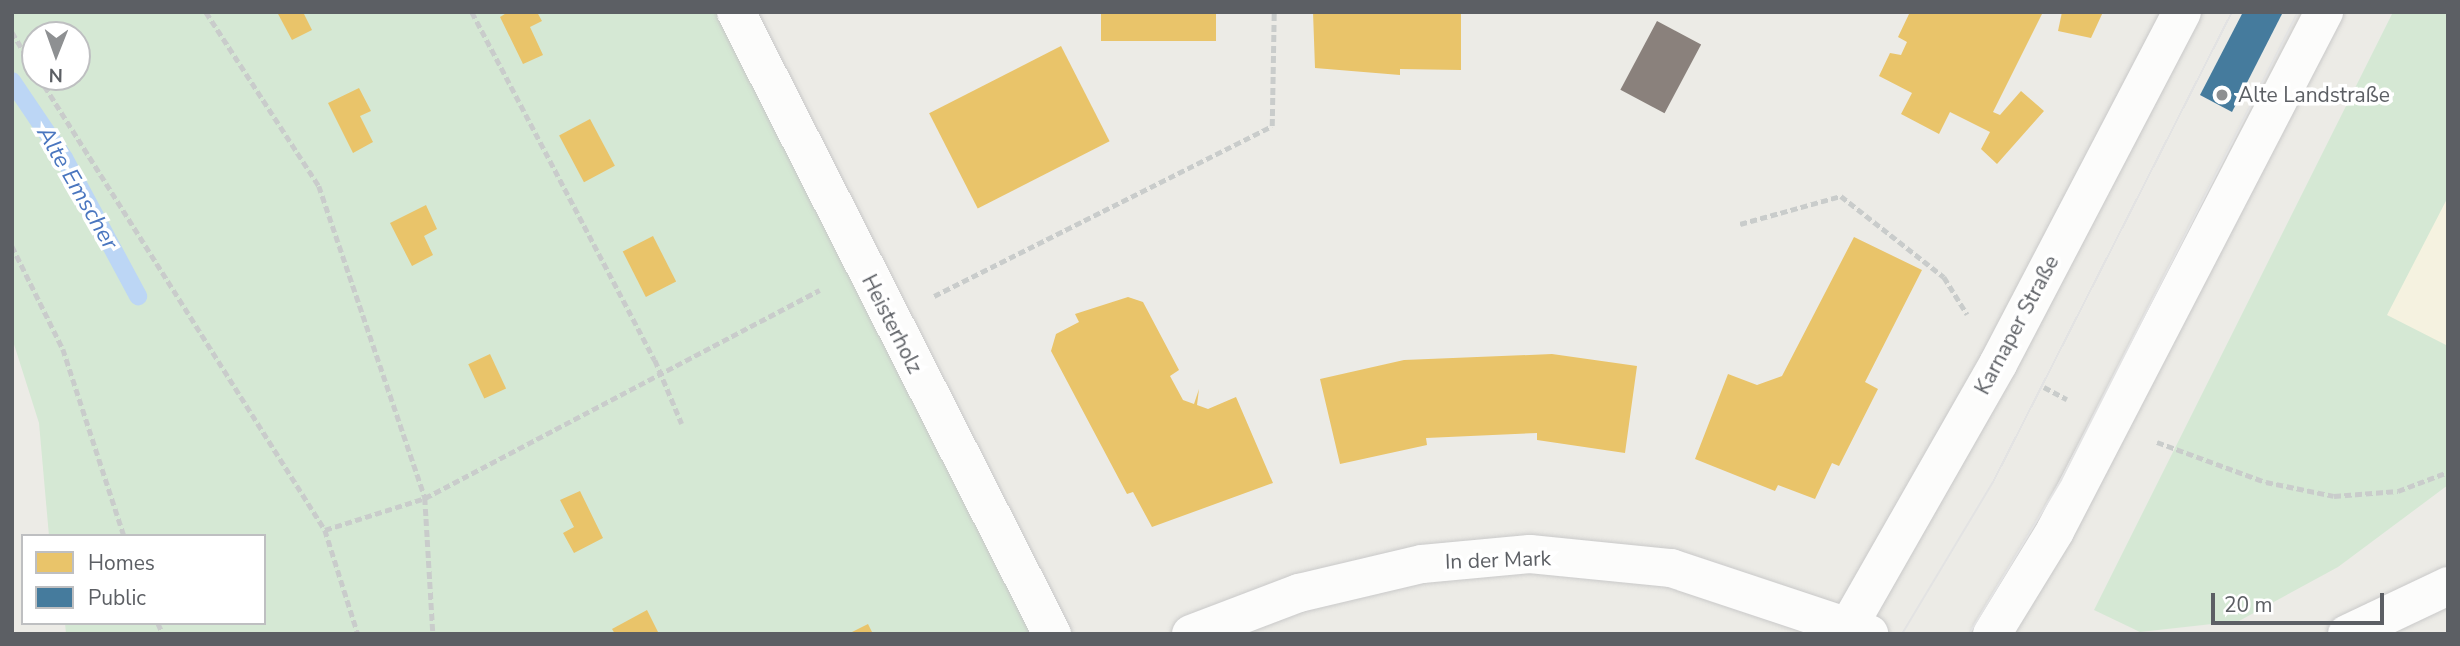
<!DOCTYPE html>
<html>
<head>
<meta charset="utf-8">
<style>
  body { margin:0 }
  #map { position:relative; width:2460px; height:646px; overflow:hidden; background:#ecebe6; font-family:"Nunito Sans",sans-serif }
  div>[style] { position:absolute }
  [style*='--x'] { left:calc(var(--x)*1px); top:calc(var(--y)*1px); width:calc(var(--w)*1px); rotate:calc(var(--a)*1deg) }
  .commercial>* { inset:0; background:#f5f2e0 }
  .green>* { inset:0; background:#d5e8d4 }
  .homes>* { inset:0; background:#e9c46a; transform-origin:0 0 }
  .public>* { inset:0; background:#457b9d }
  .industry>* { inset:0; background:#8a817c; transform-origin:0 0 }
  .stream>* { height:18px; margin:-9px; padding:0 9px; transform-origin:9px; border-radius:9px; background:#bcd6f5 }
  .path>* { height:4.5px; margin-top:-2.25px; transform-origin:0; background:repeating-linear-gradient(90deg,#c9cccb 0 7px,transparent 0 10.5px) }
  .roads { filter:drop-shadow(0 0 2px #c9c9c9) drop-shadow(0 0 2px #c9c9c9) }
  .minor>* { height:38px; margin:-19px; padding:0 19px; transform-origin:19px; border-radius:19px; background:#fcfcfb }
  .secondary>* { height:38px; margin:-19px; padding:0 19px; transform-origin:19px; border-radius:19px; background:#fcfcfb }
  .tram>* { height:2px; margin:-1px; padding:0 1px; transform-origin:1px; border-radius:1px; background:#e3e3e3 }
  .dots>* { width:19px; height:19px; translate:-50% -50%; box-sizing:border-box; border:4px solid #fff; border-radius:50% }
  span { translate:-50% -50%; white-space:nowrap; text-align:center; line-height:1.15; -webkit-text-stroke:7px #fff; paint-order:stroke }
  .poi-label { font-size:21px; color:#5c5f64 }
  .left { translate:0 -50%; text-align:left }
  .street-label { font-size:21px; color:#5c5f64 }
  .water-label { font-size:23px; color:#4a76bf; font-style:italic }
  .frame { position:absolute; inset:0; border:14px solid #5c5f64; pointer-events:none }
  .legend { position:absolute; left:21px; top:534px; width:245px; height:91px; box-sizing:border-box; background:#fff; border:2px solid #bebfc1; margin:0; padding:9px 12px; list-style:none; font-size:21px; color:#5c5f64 }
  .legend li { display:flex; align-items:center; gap:14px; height:35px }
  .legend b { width:35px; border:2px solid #bebfc1 }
  .north { position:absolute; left:21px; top:21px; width:70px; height:70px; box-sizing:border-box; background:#fff; border:2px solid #bebfc1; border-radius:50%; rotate:181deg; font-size:19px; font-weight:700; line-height:28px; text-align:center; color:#5c5f64 }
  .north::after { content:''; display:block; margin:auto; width:24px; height:32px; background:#8e9092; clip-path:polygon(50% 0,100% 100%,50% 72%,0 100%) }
  .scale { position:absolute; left:2211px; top:593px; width:173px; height:32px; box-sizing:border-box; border:4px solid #5c5f64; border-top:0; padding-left:9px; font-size:21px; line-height:24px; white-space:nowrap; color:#5c5f64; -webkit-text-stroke:5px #fff; paint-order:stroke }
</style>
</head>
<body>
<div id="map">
  <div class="commercial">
    <div style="clip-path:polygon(2448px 66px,2448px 404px,2337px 289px)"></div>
  </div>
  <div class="green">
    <div style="clip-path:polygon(evenodd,12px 12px,736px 12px,1052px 634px,66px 634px,65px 623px,264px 623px,264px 536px,49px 536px,39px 423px,12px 338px,12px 12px,35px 35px,77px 35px,77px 77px,35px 77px,35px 35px)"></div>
    <div style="clip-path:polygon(2393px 12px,2448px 12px,2448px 197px,2387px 315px,2448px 346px,2448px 485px,2338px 567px,2239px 621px,2140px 632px,2094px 610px)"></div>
  </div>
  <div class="homes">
    <div style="clip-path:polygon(277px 12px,303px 12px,312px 30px,292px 40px)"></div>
    <div style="clip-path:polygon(508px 12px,537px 12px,542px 21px,530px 27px,543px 55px,523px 64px,500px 17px)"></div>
    <div style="left:1101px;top:12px;width:115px;height:29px"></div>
    <div style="clip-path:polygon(1313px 12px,1461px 12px,1461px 70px,1400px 69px,1400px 75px,1315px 68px)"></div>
    <div style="clip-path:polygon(2043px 12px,1993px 112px,2000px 115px,2021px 91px,2044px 111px,1997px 164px,1981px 149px,1990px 132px,1950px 112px,1939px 134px,1901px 114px,1912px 93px,1879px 76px,1890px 53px,1901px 55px,1907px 42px,1898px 37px,1909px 14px)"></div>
    <div style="clip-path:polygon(2062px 12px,2103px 12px,2091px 38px,2058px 31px)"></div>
    <div style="left:1061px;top:46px;width:107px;height:148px;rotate:63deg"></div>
    <div style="clip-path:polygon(359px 88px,371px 111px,360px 116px,373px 142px,353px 153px,328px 103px)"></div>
    <div style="left:590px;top:119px;width:53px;height:35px;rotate:62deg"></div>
    <div style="clip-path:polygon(426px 205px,437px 229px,424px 236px,433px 255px,412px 266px,390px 223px)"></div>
    <div style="left:653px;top:236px;width:51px;height:34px;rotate:63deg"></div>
    <div style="clip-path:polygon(1854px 237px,1922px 270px,1865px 382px,1878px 389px,1839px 466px,1832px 463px,1815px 499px,1778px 485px,1775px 491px,1695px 459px,1728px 374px,1757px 385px,1782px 376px)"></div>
    <div style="clip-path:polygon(1128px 297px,1143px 302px,1179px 370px,1170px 376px,1183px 400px,1194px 404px,1199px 389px,1197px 405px,1208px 409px,1236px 397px,1273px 483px,1152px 527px,1133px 492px,1127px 494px,1051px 351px,1056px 334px,1079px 322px,1075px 314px)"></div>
    <div style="left:490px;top:354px;width:38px;height:24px;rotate:65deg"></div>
    <div style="clip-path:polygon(1552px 354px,1637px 366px,1625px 453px,1537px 440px,1537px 433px,1426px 438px,1427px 445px,1340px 464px,1320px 379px,1404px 360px)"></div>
    <div style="clip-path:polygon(580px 491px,603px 538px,574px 553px,563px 533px,574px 527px,560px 500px)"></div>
    <div style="clip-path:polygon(647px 610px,659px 634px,615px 634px,612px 629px)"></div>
    <div style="clip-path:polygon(868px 624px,873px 634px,848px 634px)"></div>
  </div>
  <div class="public">
    <div style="clip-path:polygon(2243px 12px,2283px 12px,2232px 112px,2200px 95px)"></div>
  </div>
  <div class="industry">
    <div style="left:1657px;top:21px;width:50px;height:78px;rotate:28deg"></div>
  </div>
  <div class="stream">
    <div style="--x:12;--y:81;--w:93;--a:56"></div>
    <div style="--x:64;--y:158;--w:157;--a:61.8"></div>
  </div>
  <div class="path">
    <div style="--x:206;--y:12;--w:207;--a:57"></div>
    <div style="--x:319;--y:186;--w:330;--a:71.2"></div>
    <div style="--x:425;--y:498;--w:136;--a:86.6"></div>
    <div style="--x:472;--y:12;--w:393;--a:62.3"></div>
    <div style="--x:655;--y:360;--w:69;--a:67.1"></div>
    <div style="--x:12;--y:32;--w:44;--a:58.8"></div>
    <div style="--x:39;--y:77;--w:536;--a:57.73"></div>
    <div style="--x:325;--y:530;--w:105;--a:-17.7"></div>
    <div style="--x:425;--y:498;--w:446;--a:-27.8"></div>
    <div style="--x:1740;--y:224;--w:105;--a:-15.5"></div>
    <div style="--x:1841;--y:196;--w:131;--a:38.2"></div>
    <div style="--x:1944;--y:277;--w:44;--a:58.1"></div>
    <div style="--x:12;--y:246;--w:115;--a:63.7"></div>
    <div style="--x:63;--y:349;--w:197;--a:71.9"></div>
    <div style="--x:934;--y:296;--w:378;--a:-26.7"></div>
    <div style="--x:1272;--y:126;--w:114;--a:-89"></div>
    <div style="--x:2044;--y:387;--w:26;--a:28"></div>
    <div style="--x:2157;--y:442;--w:116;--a:20.2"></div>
    <div style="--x:2266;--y:482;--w:69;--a:11.6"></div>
    <div style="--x:2334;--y:496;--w:64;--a:-4.5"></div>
    <div style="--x:2398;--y:491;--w:53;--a:-20.8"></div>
    <div style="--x:325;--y:530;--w:109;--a:72.4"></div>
    <div style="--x:158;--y:623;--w:12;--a:66"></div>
  </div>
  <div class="roads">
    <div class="minor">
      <div style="--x:736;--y:12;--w:698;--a:63.07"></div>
      <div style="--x:1191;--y:634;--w:116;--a:-20.8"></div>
      <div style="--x:1299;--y:593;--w:126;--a:-13.3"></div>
      <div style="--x:1422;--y:564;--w:108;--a:-5.3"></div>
      <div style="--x:1530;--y:554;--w:142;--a:5.7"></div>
      <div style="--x:1671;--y:568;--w:209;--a:18.4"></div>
      <div style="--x:2347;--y:634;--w:112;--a:-25.4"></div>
    </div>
    <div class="secondary">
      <div style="--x:1844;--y:634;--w:311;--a:-60.3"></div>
      <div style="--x:1998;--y:364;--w:397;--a:-62.4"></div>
      <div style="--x:1992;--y:634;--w:121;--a:-58.5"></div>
      <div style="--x:2055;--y:531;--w:585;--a:-62.6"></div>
    </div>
  </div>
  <div class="tram">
    <div style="--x:1902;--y:634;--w:177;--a:-59.1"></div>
    <div style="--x:1993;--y:482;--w:527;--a:-63.05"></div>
    <div style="--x:1969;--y:634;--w:179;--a:-59.1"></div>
    <div style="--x:2061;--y:480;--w:525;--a:-63.14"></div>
  </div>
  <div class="dots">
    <div style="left:2222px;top:95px;background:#8e9092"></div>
  </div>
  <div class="poi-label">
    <span class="left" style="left:2238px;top:95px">Alte Landstraße</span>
  </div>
  <div class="street-label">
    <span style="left:892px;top:324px;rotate:63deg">Heisterholz</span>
    <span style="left:2017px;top:325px;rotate:-62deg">Karnaper Straße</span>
    <span style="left:1498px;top:560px;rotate:-2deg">In der Mark</span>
  </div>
  <div class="water-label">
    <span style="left:77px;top:188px;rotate:60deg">Alte Emscher</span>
  </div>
  <div class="frame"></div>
  <ul class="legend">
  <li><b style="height:19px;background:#e9c46a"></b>Homes</li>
  <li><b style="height:19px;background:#457b9d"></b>Public</li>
  </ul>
  <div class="north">N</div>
  <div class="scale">20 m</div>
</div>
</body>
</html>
